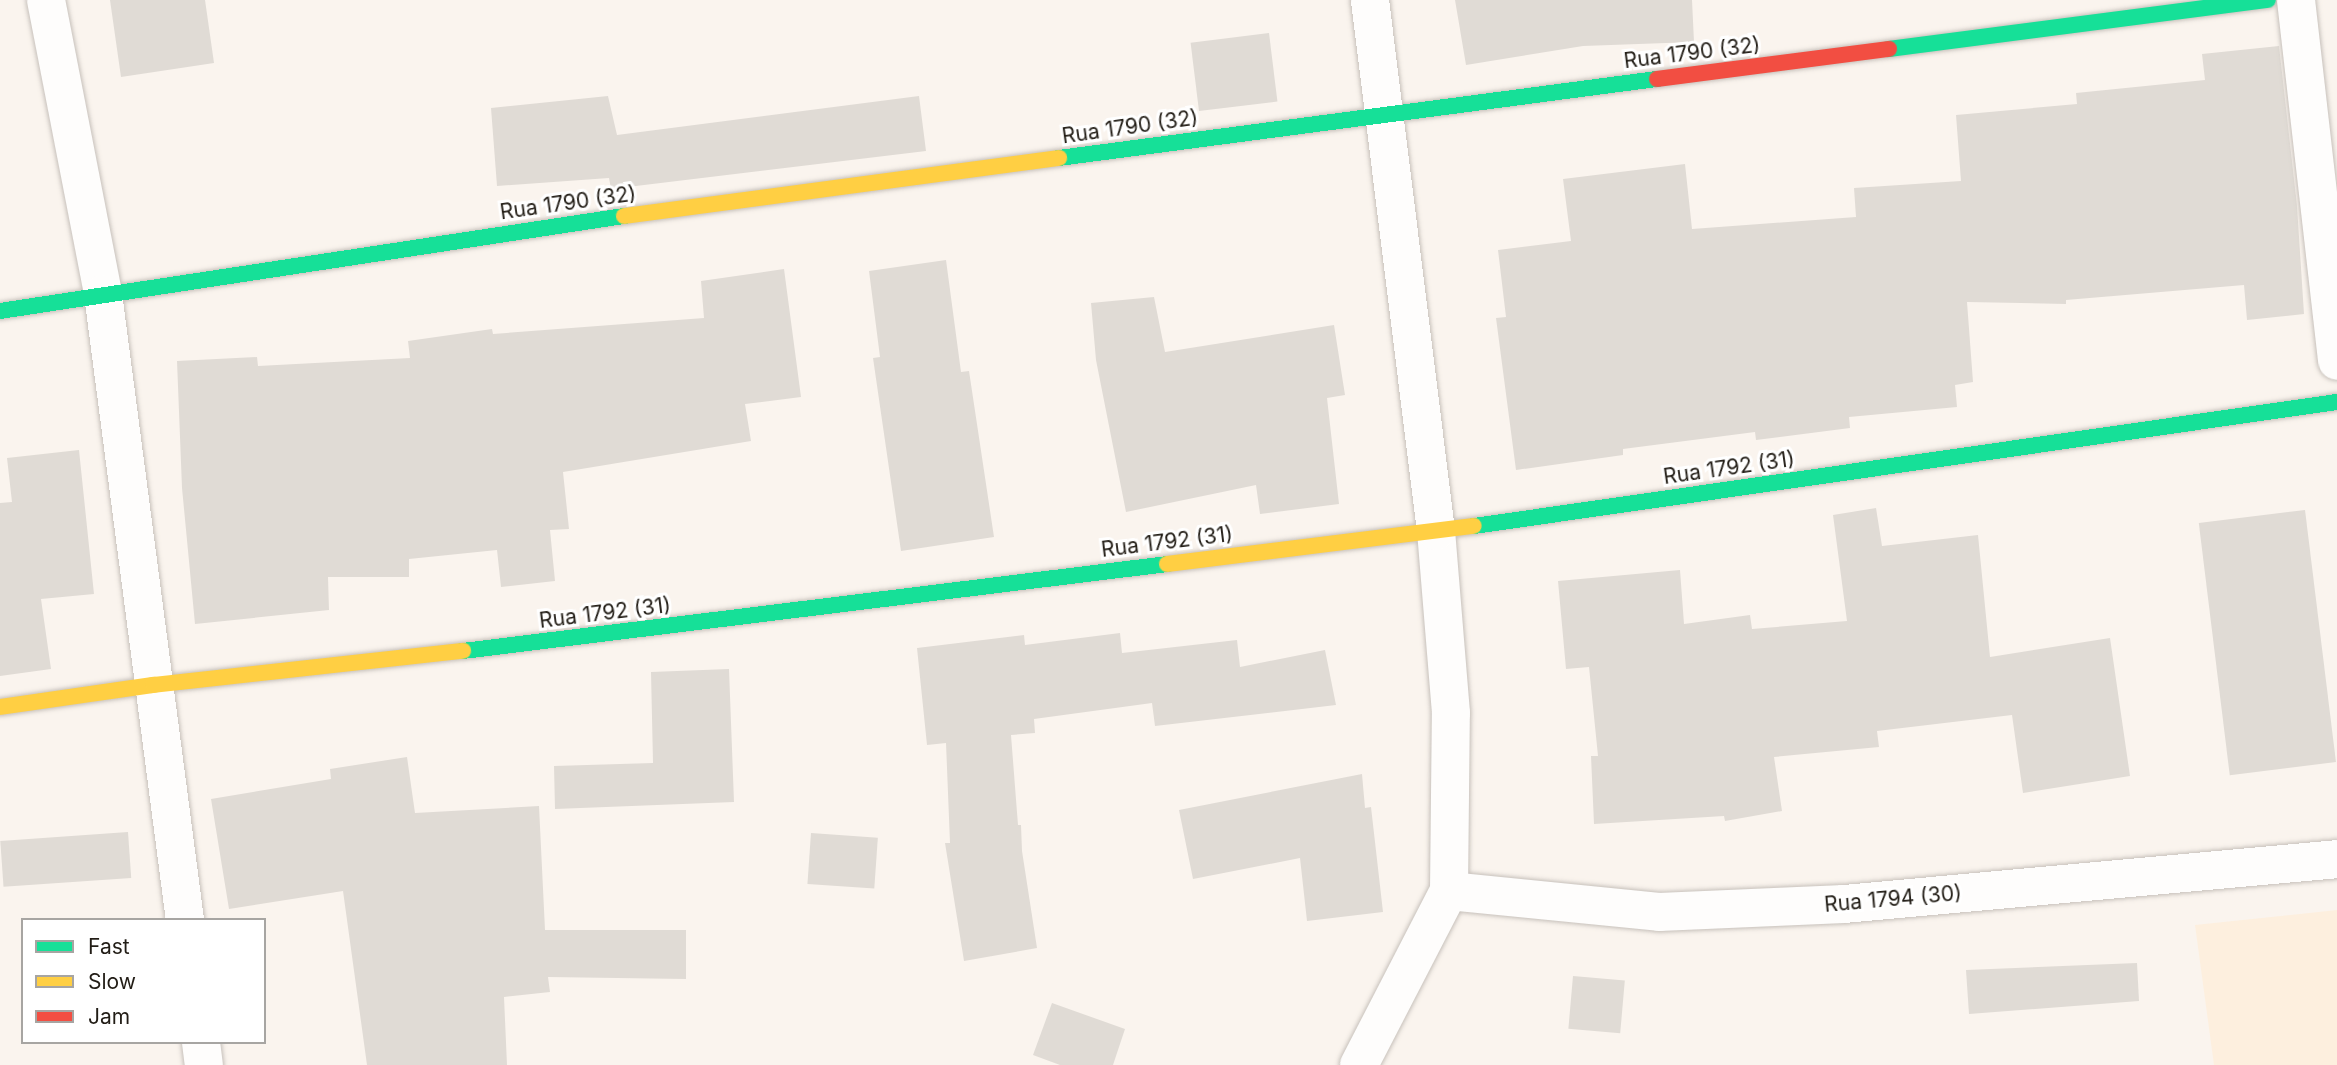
<!DOCTYPE html>
<html>
<head>
<meta charset="utf-8">
<style>
  body { margin:0 }
  #map { position:relative; width:2337px; height:1065px; overflow:hidden; background:#faf4ee; font-family:Inter,sans-serif }
  div>[style] { position:absolute }
  [style*='--x'] { left:calc(var(--x)*1px); top:calc(var(--y)*1px); width:calc(var(--w)*1px); rotate:calc(var(--a)*1deg) }
  .built>* { inset:0; background:#fdefde }
  .building>* { inset:0; background:#e0dbd5; transform-origin:0 0 }
  .roads { filter:drop-shadow(0 0 2px #c7c1bb) drop-shadow(0 0 2px #c7c1bb) }
  .street>* { height:38px; margin:-19px; padding:0 19px; transform-origin:19px; border-radius:19px; background:#fefdfc }
  .fast>* { height:16px; margin:-8px; padding:0 8px; transform-origin:8px; border-radius:8px; background:#16e098 }
  .slow>* { height:16px; margin:-8px; padding:0 8px; transform-origin:8px; border-radius:8px; background:#ffcf43 }
  .jam>* { height:16px; margin:-8px; padding:0 8px; transform-origin:8px; border-radius:8px; background:#f24e42 }
  span { translate:-50% -50%; white-space:nowrap; text-align:center; line-height:1.15; -webkit-text-stroke:6px #fff; paint-order:stroke }
  .street-label { font-size:21px; color:#221d16 }
  .legend { position:absolute; left:21px; top:918px; width:245px; height:126px; box-sizing:border-box; background:#fff; border:2px solid #a7a5a2; margin:0; padding:9px 12px; list-style:none; font-size:21px; color:#221d16 }
  .legend li { display:flex; align-items:center; gap:14px; height:35px }
  .legend b { width:35px; border:2px solid #a7a5a2 }
</style>
</head>
<body>
<div id="map">
  <div class="built">
    <div style="clip-path:polygon(2337px 910px,2337px 1065px,2214px 1065px,2195px 925px)"></div>
  </div>
  <div class="building">
    <div style="clip-path:polygon(110px 0,205px 0,214px 63px,121px 77px)"></div>
    <div style="clip-path:polygon(1455px 0,1692px 0,1694px 42px,1583px 46px,1466px 65px)"></div>
    <div style="left:1269px;top:33px;width:69px;height:79px;rotate:83deg"></div>
    <div style="clip-path:polygon(2279px 46px,2297px 206px,2304px 314px,2247px 320px,2244px 285px,2066px 300px,2066px 304px,1967px 302px,1973px 382px,1955px 385px,1957px 407px,1849px 417px,1850px 428px,1756px 440px,1755px 432px,1623px 449px,1623px 455px,1516px 470px,1496px 318px,1506px 317px,1498px 250px,1571px 241px,1563px 179px,1685px 164px,1692px 229px,1856px 217px,1854px 188px,1961px 181px,1956px 115px,2077px 104px,2076px 93px,2205px 80px,2202px 54px)"></div>
    <div style="clip-path:polygon(608px 96px,617px 135px,919px 96px,926px 151px,611px 189px,609px 178px,497px 186px,491px 108px)"></div>
    <div style="clip-path:polygon(946px 260px,961px 372px,969px 371px,994px 537px,901px 551px,873px 358px,880px 357px,869px 271px)"></div>
    <div style="clip-path:polygon(784px 269px,801px 397px,745px 404px,751px 441px,563px 472px,569px 529px,550px 530px,555px 581px,501px 587px,497px 550px,409px 559px,409px 577px,328px 577px,329px 610px,195px 624px,182px 488px,177px 361px,257px 357px,258px 366px,410px 358px,408px 341px,492px 329px,493px 334px,704px 318px,701px 281px)"></div>
    <div style="clip-path:polygon(1154px 297px,1165px 352px,1334px 325px,1345px 395px,1327px 398px,1339px 504px,1260px 514px,1256px 485px,1126px 512px,1096px 360px,1091px 303px)"></div>
    <div style="clip-path:polygon(79px 450px,94px 594px,41px 599px,51px 669px,0 676px,0 503px,12px 502px,7px 458px)"></div>
    <div style="clip-path:polygon(1876px 508px,1882px 546px,1978px 535px,1990px 657px,2110px 638px,2130px 776px,2023px 793px,2012px 715px,1877px 731px,1879px 747px,1774px 757px,1782px 811px,1725px 821px,1724px 816px,1594px 824px,1591px 756px,1598px 756px,1589px 667px,1566px 669px,1558px 581px,1680px 570px,1684px 624px,1750px 615px,1752px 629px,1847px 621px,1833px 515px)"></div>
    <div style="left:2305px;top:510px;width:254px;height:107px;rotate:83deg"></div>
    <div style="clip-path:polygon(1120px 633px,1122px 653px,1237px 640px,1240px 667px,1325px 650px,1336px 705px,1155px 726px,1152px 703px,1034px 719px,1035px 733px,1011px 735px,1018px 825px,1021px 825px,1022px 851px,1037px 948px,964px 961px,945px 843px,950px 843px,946px 743px,927px 745px,917px 648px,1024px 635px,1025px 645px)"></div>
    <div style="clip-path:polygon(729px 669px,734px 802px,555px 809px,554px 766px,653px 763px,651px 672px)"></div>
    <div style="clip-path:polygon(407px 757px,415px 813px,539px 806px,545px 930px,686px 930px,686px 979px,548px 977px,550px 992px,504px 997px,507px 1065px,367px 1065px,343px 891px,229px 909px,211px 799px,331px 779px,330px 769px)"></div>
    <div style="clip-path:polygon(1362px 774px,1365px 808px,1371px 807px,1383px 912px,1307px 921px,1300px 858px,1193px 879px,1179px 810px)"></div>
    <div style="left:128px;top:832px;width:46px;height:128px;rotate:86deg"></div>
    <div style="left:811px;top:833px;width:67px;height:51px;rotate:4deg"></div>
    <div style="clip-path:polygon(2137px 963px,2139px 1001px,1969px 1014px,1966px 970px)"></div>
    <div style="left:1573px;top:976px;width:52px;height:53px;rotate:5deg"></div>
    <div style="clip-path:polygon(1052px 1003px,1125px 1029px,1113px 1065px,1060px 1065px,1033px 1055px)"></div>
  </div>
  <div class="roads">
    <div class="street">
      <div style="--x:46;--y:0;--w:299;--a:79"></div>
      <div style="--x:103;--y:294;--w:631;--a:82.54"></div>
      <div style="--x:2296;--y:0;--w:363;--a:83.5"></div>
      <div style="--x:1449;--y:891;--w:211;--a:5.7"></div>
      <div style="--x:1659;--y:912;--w:185;--a:-2.5"></div>
      <div style="--x:1844;--y:904;--w:495;--a:-5.2"></div>
      <div style="--x:201;--y:1042;--w:23;--a:83"></div>
      <div style="--x:1359;--y:1065;--w:196;--a:-62.7"></div>
      <div style="--x:1449;--y:891;--w:178;--a:-89.4"></div>
      <div style="--x:1451;--y:713;--w:183;--a:-94.7"></div>
      <div style="--x:1436;--y:531;--w:535;--a:-97.09"></div>
    </div>
    <div class="fast">
      <div style="--x:1889;--y:49;--w:382;--a:-7.4"></div>
      <div style="--x:1059;--y:158;--w:603;--a:-7.53"></div>
      <div style="--x:0;--y:311;--w:631;--a:-8.66"></div>
      <div style="--x:1474;--y:526;--w:872;--a:-8.18"></div>
      <div style="--x:463;--y:651;--w:709;--a:-7.04"></div>
    </div>
    <div class="slow">
      <div style="--x:624;--y:216;--w:439;--a:-7.6"></div>
      <div style="--x:1167;--y:564;--w:309;--a:-7.1"></div>
      <div style="--x:0;--y:707;--w:155;--a:-8.2"></div>
      <div style="--x:153;--y:685;--w:312;--a:-6.3"></div>
    </div>
    <div class="jam">
      <div style="--x:1657;--y:79;--w:234;--a:-7.4"></div>
    </div>
  </div>
  <div class="street-label">
    <span style="left:1692px;top:53px;rotate:-7deg">Rua 1790 (32)</span>
    <span style="left:1130px;top:127px;rotate:-8deg">Rua 1790 (32)</span>
    <span style="left:568px;top:203px;rotate:-8deg">Rua 1790 (32)</span>
    <span style="left:1729px;top:468px;rotate:-8deg">Rua 1792 (31)</span>
    <span style="left:1167px;top:542px;rotate:-7deg">Rua 1792 (31)</span>
    <span style="left:605px;top:613px;rotate:-7deg">Rua 1792 (31)</span>
    <span style="left:1893px;top:899px;rotate:-5deg">Rua 1794 (30)</span>
  </div>
  <ul class="legend">
  <li><b style="height:9px;background:#16e098"></b>Fast</li>
  <li><b style="height:9px;background:#ffcf43"></b>Slow</li>
  <li><b style="height:9px;background:#f24e42"></b>Jam</li>
  </ul>
</div>
</body>
</html>
